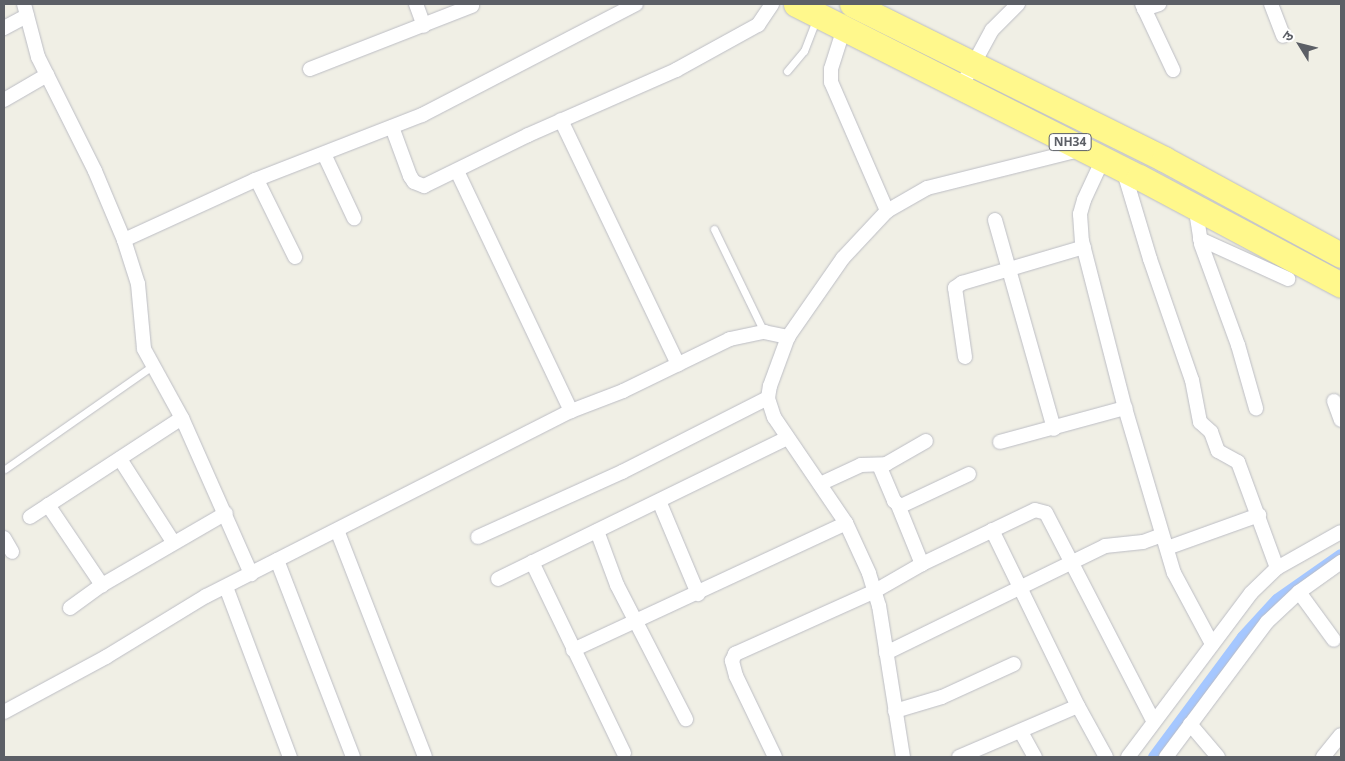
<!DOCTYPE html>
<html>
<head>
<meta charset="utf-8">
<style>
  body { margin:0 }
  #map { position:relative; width:1345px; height:761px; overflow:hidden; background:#f0efe5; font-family:"Open Sans","Noto Sans Devanagari",sans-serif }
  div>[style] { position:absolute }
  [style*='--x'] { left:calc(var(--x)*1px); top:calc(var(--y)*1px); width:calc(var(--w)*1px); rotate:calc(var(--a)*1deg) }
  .canal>* { height:12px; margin:-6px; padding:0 6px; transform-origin:6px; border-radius:6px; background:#a5c7ff }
  .roads { filter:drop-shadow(0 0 1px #bcbdc4) drop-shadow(0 0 1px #bcbdc4) }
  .lane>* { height:7px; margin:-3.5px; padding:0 3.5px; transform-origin:3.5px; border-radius:3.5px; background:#fff }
  .street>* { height:14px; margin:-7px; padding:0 7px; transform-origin:7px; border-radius:7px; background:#fff }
  .highway>* { height:25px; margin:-12.5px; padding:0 12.5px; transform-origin:12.5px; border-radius:12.5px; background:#fff88c }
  span { translate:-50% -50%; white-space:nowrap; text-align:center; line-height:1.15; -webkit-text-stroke:5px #fff; paint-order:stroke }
  .shield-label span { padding:1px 4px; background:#fff; border:1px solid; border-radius:4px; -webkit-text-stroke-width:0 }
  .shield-label { font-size:12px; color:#5c5f66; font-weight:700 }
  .frame { position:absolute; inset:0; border:5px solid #5c5f66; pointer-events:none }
  .north { position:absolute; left:1275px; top:20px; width:50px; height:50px; -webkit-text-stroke:4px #fff; paint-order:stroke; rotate:306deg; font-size:14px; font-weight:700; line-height:20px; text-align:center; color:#5c5f66 }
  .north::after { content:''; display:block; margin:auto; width:18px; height:22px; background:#5c5f66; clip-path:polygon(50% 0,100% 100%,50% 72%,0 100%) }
</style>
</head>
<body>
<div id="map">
  <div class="canal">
    <div style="--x:1154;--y:757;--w:149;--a:-53.4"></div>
    <div style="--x:1243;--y:637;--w:50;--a:-47.4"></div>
    <div style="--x:1277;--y:600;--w:78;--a:-35.1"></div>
  </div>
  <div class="roads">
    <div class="lane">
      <div style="--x:787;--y:71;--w:26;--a:-50"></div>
      <div style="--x:804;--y:51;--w:33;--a:-69"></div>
      <div style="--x:714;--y:229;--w:114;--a:64.1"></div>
      <div style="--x:5;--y:469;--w:179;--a:-35"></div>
    </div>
    <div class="street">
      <div style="--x:24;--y:4;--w:55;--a:75.2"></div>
      <div style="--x:38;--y:57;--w:127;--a:63.4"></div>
      <div style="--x:95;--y:171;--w:75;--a:67.2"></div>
      <div style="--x:124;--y:240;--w:46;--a:72.3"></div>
      <div style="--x:138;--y:284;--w:65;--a:84.7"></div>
      <div style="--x:144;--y:349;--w:79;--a:61.2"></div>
      <div style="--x:182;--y:418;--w:171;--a:66.1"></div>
      <div style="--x:416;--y:4;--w:23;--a:70"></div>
      <div style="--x:1142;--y:4;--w:73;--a:64.8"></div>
      <div style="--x:1271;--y:4;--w:34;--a:69"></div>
      <div style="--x:1144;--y:9;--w:16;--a:-18"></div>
      <div style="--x:4;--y:28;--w:26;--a:-28"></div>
      <div style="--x:844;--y:28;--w:43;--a:107.6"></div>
      <div style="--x:831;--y:69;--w:13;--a:90"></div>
      <div style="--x:831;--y:82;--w:141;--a:66.5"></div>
      <div style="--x:310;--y:69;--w:174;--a:-21.3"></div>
      <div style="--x:961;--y:87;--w:65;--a:-61.5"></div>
      <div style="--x:992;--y:30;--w:37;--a:-45"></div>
      <div style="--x:4;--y:100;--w:50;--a:-30.2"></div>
      <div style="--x:561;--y:120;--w:271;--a:64.4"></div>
      <div style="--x:392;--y:127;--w:52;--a:69.8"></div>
      <div style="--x:410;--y:176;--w:7;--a:56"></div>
      <div style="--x:414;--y:182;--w:11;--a:22"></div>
      <div style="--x:424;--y:186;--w:116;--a:-26.1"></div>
      <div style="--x:528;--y:135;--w:162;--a:-23.7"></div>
      <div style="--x:676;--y:70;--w:94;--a:-28.8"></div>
      <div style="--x:758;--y:25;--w:25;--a:-56"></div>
      <div style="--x:324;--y:154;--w:71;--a:64.9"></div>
      <div style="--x:1103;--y:159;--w:45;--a:114.9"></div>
      <div style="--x:1084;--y:200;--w:15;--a:106"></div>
      <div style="--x:1080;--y:214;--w:27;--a:86"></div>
      <div style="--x:1082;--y:241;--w:172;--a:75.6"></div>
      <div style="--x:1125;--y:408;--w:172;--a:73.5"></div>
      <div style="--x:1174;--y:573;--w:81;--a:61.8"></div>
      <div style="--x:1123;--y:169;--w:94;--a:73.3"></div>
      <div style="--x:1150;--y:259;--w:128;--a:70.9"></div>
      <div style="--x:1192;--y:380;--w:43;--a:79.2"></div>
      <div style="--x:1200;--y:422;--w:15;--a:42"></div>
      <div style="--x:1211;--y:432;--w:20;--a:70"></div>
      <div style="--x:1218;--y:451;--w:23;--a:29"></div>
      <div style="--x:1238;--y:462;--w:113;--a:69.8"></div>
      <div style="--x:457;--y:171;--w:266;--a:64.6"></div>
      <div style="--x:257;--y:180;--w:86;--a:63.7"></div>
      <div style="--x:1195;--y:205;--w:39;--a:81"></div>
      <div style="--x:1201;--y:244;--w:108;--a:69.9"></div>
      <div style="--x:1238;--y:345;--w:66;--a:74.1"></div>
      <div style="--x:995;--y:220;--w:217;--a:74.2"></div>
      <div style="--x:1200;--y:239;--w:97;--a:24.4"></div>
      <div style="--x:124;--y:240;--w:144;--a:-24.6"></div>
      <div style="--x:255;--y:180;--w:179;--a:-21.3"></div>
      <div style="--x:422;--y:115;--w:241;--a:-27.4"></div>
      <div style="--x:965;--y:357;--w:70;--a:-98.2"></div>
      <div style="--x:955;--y:288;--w:9;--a:-36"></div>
      <div style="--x:962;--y:283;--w:127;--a:-16.4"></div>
      <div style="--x:1334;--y:401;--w:20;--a:70"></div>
      <div style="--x:1000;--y:442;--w:130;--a:-15.2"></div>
      <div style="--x:120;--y:459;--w:98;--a:57.4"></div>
      <div style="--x:879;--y:465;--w:39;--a:67"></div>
      <div style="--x:894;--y:501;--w:9;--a:36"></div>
      <div style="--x:901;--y:506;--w:75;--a:-25.2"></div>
      <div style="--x:820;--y:484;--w:45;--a:-24.9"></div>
      <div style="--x:861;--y:465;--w:25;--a:-2"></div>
      <div style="--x:886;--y:464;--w:46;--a:-29.9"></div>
      <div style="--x:659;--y:501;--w:101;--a:67.2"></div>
      <div style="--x:48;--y:505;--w:97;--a:56"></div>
      <div style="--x:898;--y:505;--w:64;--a:67.9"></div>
      <div style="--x:30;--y:517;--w:181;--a:-33.1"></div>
      <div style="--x:337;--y:530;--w:243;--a:68.8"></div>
      <div style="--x:992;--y:530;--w:196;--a:64"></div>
      <div style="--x:1078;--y:706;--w:58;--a:61.2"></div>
      <div style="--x:597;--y:531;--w:58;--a:69.7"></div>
      <div style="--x:617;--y:585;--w:151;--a:62.8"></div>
      <div style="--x:478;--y:537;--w:158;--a:-24.3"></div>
      <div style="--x:622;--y:472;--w:164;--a:-26.9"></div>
      <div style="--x:4;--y:538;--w:16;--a:60"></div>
      <div style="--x:1167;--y:548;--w:98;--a:-19.7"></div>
      <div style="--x:277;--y:560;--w:211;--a:68.9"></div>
      <div style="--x:532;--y:562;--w:212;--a:64.3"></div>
      <div style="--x:498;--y:579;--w:322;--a:-26"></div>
      <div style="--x:226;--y:587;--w:182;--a:69.4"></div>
      <div style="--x:1299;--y:592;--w:59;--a:53.9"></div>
      <div style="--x:70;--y:608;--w:39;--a:-36"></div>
      <div style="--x:102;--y:585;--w:143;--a:-30.1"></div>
      <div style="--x:573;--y:650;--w:301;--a:-24.9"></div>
      <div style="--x:886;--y:653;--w:244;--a:-26"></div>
      <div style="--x:1105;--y:546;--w:38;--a:-6"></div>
      <div style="--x:1143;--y:542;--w:20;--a:-20"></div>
      <div style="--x:895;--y:711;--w:49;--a:-16.6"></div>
      <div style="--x:942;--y:697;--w:79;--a:-24.6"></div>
      <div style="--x:4;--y:712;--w:116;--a:-28.3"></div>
      <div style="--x:106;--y:657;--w:117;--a:-31.4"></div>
      <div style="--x:206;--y:596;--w:409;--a:-26.9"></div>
      <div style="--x:571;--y:411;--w:56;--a:-21"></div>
      <div style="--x:623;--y:391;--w:119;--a:-25.9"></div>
      <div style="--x:730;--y:339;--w:35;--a:-12"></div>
      <div style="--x:764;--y:332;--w:25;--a:12"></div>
      <div style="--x:1190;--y:724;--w:43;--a:49.7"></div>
      <div style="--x:1021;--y:732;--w:29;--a:61"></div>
      <div style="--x:775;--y:757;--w:90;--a:-115.7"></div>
      <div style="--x:736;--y:676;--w:16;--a:-105"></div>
      <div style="--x:732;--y:661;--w:8;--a:-67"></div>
      <div style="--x:735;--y:654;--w:154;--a:-24.2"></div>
      <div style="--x:875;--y:591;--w:54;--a:-29.9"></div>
      <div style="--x:922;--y:564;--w:125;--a:-25.5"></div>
      <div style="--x:1035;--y:510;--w:11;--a:15"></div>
      <div style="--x:1046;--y:513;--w:235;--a:62.7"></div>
      <div style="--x:903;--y:757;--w:153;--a:-99"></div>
      <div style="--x:879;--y:606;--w:34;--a:-107"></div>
      <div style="--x:869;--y:573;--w:55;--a:-114.7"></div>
      <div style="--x:846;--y:523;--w:128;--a:-124.2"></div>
      <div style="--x:774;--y:417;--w:20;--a:-108"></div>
      <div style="--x:768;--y:398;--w:12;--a:-81"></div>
      <div style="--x:770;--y:386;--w:52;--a:-69.8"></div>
      <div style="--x:788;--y:337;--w:96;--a:-55.2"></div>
      <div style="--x:843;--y:258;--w:64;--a:-46.9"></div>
      <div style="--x:887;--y:211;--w:46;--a:-29.9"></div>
      <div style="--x:927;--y:188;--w:162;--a:-14"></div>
      <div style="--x:959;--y:757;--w:129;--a:-23.2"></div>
      <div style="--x:1128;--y:757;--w:205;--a:-53.1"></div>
      <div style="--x:1251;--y:593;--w:36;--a:-44"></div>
      <div style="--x:1277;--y:568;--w:73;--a:-29.4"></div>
      <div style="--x:1166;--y:757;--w:169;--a:-53.2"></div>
      <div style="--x:1267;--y:622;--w:44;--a:-43.2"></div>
      <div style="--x:1299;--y:592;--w:52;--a:-35.5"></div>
      <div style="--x:1323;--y:757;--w:28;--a:-51"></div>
    </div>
    <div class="highway">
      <div style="--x:796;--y:4;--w:384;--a:26.8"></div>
      <div style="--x:1139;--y:177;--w:229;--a:28.1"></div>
      <div style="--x:852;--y:4;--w:348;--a:26.4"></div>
      <div style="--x:1164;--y:159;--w:201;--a:28.5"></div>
    </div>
  </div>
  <div class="shield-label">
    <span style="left:1070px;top:142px">NH34</span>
  </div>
  <div class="frame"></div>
  <div class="north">उ</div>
</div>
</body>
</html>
